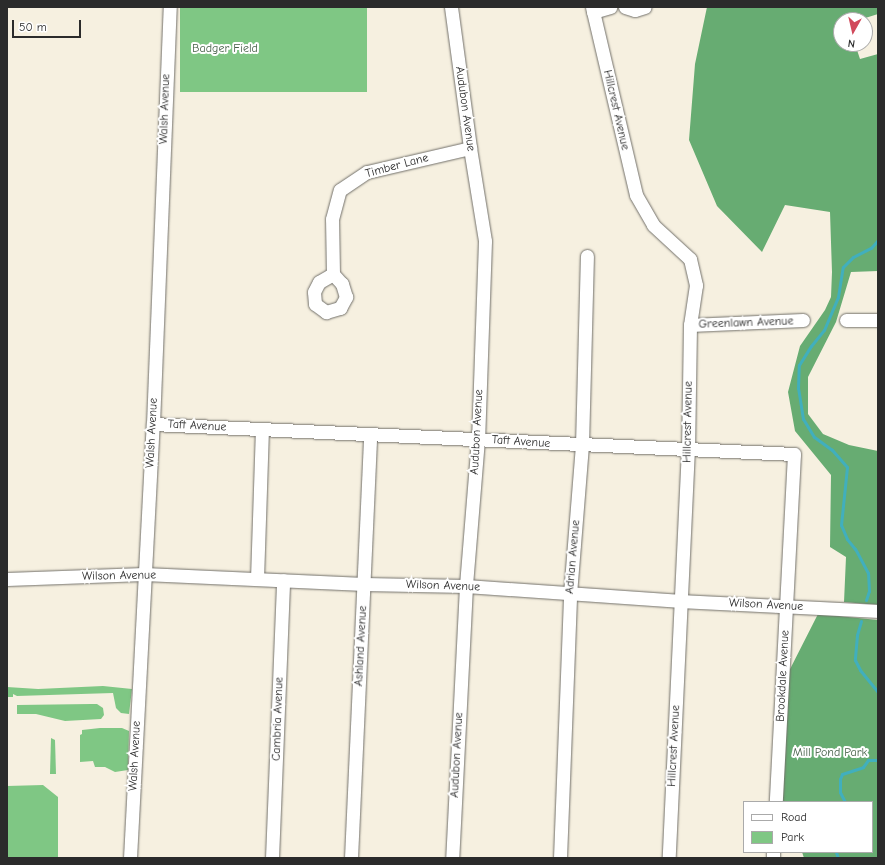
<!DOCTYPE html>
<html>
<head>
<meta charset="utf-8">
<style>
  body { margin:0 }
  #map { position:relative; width:885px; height:865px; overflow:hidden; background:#f6f0e0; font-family:"Comic Neue",sans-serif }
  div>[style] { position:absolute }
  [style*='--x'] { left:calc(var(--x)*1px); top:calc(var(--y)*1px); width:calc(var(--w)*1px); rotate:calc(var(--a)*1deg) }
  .green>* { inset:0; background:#7fc784; transform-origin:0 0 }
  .forest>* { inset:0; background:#67ac72 }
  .stream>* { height:3px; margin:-1.5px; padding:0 1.5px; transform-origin:1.5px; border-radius:1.5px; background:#41afbd }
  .roads { filter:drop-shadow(0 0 1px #72706a) drop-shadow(0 0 1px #72706a) }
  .minor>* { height:13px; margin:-6.5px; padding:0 6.5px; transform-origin:6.5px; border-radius:6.5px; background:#fff }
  span { translate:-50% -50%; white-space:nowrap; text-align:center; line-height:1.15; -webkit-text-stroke:4px #fff; paint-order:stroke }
  .park-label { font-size:12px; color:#48624a }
  .street-label { font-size:12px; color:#2b2b2b }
  .frame { position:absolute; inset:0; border:8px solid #2b2b2b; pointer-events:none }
  .legend { position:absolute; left:743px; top:801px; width:130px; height:52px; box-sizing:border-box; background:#fff; border:1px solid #aaa; margin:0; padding:5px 7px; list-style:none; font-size:12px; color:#2b2b2b }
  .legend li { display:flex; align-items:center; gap:8px; height:20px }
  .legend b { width:20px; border:1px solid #aaa }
  .north { position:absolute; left:833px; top:12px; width:40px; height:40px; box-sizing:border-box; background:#fff; border:1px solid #aaa; border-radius:50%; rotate:188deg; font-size:11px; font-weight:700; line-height:16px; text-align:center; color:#2b2b2b }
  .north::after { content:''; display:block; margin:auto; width:14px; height:18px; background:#d1495b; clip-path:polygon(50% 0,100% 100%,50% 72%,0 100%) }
  .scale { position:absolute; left:12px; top:20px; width:69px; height:18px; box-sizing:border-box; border:2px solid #2b2b2b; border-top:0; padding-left:5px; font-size:12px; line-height:14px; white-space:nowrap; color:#2b2b2b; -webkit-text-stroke:3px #fff; paint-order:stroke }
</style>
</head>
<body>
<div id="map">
  <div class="green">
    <div style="left:180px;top:7px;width:187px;height:85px"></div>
    <div style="clip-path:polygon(103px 686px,132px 689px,129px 714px,121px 713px,116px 708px,113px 693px,17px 696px,13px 694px,13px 697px,7px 697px,7px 687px,38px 689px)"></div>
    <div style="clip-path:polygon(91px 704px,97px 704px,103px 708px,104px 715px,101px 719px,65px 721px,36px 714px,17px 714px,17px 705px)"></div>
    <div style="clip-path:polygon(100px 728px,122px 728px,129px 731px,128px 770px,115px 772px,105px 767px,95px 767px,93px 761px,80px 762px,80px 735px,82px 734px,82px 730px)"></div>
    <div style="clip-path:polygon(51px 738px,55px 740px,56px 774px,50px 774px)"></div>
    <div style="clip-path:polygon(43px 785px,58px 797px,58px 858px,7px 858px,7px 786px)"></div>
  </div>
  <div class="forest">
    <div style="clip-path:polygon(707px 7px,878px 7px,878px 14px,859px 20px,841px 20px,841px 44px,855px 44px,860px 59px,878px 54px,878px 271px,851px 272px,836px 322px,808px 377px,808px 414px,823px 434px,849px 445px,878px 451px,878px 605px,844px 602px,846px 557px,830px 547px,831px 475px,795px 431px,788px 392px,800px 346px,825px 310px,831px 297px,832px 272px,830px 212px,785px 205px,762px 252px,717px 206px,689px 140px,695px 64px)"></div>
    <div style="clip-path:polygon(818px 614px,878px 620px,878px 858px,804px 858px,802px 852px,872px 852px,872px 802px,780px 802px,786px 677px)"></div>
  </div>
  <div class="stream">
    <div style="--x:866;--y:600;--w:9;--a:-72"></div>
    <div style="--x:869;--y:591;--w:18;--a:-93"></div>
    <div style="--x:868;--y:573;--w:27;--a:-118"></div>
    <div style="--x:855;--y:549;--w:13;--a:-129"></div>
    <div style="--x:847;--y:539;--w:15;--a:-113"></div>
    <div style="--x:841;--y:525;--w:58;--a:-84.1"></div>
    <div style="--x:847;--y:467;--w:23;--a:-131"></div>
    <div style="--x:832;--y:450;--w:22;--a:-144"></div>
    <div style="--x:814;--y:437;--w:21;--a:-121"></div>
    <div style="--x:803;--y:419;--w:31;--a:-99"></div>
    <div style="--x:798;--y:388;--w:23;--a:-88"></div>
    <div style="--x:799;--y:365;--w:22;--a:-58"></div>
    <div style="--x:811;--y:346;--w:21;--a:-51"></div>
    <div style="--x:824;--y:330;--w:36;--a:-67"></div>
    <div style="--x:838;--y:297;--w:30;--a:-81"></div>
    <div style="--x:843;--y:267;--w:14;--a:-45"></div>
    <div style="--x:853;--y:257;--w:20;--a:-27"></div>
    <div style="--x:871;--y:248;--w:11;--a:-49"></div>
    <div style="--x:861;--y:621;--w:15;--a:106"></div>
    <div style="--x:857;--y:635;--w:25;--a:95"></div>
    <div style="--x:855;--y:660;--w:11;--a:63"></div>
    <div style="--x:860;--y:670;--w:28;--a:51"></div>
    <div style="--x:845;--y:802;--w:11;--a:-117"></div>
    <div style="--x:840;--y:792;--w:13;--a:-90"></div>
    <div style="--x:840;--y:779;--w:5;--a:-68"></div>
    <div style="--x:842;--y:774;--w:22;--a:-18"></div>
    <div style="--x:863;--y:767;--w:9;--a:-54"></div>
    <div style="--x:868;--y:760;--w:10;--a:0"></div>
    <div style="--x:836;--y:852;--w:6;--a:72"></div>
  </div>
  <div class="roads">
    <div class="minor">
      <div style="--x:451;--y:7;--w:142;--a:82.3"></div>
      <div style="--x:470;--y:148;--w:94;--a:80.8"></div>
      <div style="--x:485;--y:241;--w:198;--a:92"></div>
      <div style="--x:478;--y:439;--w:147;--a:94.7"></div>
      <div style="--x:466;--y:586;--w:272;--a:92.9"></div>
      <div style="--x:592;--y:7;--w:193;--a:76.8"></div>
      <div style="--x:636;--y:195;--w:34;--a:60"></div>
      <div style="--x:653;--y:225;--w:50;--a:42.6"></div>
      <div style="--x:690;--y:259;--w:27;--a:77"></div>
      <div style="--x:696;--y:285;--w:40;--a:98.5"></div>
      <div style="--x:690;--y:325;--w:123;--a:90.9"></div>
      <div style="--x:688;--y:448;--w:410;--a:92.7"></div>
      <div style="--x:625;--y:7;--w:10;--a:17"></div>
      <div style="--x:635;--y:10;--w:10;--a:-17"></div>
      <div style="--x:593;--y:12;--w:18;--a:-16"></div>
      <div style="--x:333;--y:274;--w:16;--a:150"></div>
      <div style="--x:319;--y:282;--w:11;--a:117"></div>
      <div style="--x:314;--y:292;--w:12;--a:85"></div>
      <div style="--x:315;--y:304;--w:14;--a:36"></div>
      <div style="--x:326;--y:312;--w:15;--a:-16"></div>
      <div style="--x:340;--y:308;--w:13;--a:-61"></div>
      <div style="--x:346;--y:297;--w:14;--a:-107"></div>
      <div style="--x:342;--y:284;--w:13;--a:-132"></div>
      <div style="--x:333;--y:274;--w:55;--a:-91"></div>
      <div style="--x:332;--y:219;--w:30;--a:-75"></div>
      <div style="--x:340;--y:190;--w:32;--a:-34"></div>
      <div style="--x:367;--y:172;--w:106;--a:-13.1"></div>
      <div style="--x:846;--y:320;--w:32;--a:0"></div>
      <div style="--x:690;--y:325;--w:113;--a:-2.5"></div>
      <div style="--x:153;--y:424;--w:642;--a:2.68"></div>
      <div style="--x:794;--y:454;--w:348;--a:93"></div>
      <div style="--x:7;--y:579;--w:137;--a:-2.1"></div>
      <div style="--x:144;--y:574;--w:220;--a:2.6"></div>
      <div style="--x:364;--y:584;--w:102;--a:1.1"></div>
      <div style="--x:466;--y:586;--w:216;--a:4"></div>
      <div style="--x:681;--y:601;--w:197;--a:2.9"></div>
      <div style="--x:257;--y:579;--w:150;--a:-88.1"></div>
      <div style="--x:130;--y:858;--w:435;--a:-87"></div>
      <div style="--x:153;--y:424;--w:417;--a:-87.7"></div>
      <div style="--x:272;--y:858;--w:278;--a:-87.7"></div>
      <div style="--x:351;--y:858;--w:423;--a:-87.4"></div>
      <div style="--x:560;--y:858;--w:264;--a:-87.8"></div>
      <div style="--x:570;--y:594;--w:149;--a:-85.4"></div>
      <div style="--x:582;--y:445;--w:189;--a:-88.5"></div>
      <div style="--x:773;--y:858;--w:6;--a:-90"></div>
    </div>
  </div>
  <div class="park-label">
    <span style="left:225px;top:49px">Badger Field</span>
    <span style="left:830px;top:753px">Mill Pond Park</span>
  </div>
  <div class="street-label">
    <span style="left:165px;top:109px;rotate:-88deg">Walsh Avenue</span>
    <span style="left:465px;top:109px;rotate:82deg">Audubon Avenue</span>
    <span style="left:616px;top:110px;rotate:77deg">Hillcrest Avenue</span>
    <span style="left:397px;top:166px;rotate:-15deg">Timber Lane</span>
    <span style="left:746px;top:323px;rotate:-2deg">Greenlawn Avenue</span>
    <span style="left:688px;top:422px;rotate:-89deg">Hillcrest Avenue</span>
    <span style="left:197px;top:426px;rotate:3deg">Taft Avenue</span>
    <span style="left:477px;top:432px;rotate:-87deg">Audubon Avenue</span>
    <span style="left:152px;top:433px;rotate:-87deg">Walsh Avenue</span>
    <span style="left:521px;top:442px;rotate:4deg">Taft Avenue</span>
    <span style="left:573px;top:557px;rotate:-85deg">Adrian Avenue</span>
    <span style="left:119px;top:576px;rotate:-1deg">Wilson Avenue</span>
    <span style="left:443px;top:586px;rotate:2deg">Wilson Avenue</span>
    <span style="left:766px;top:605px;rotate:3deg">Wilson Avenue</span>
    <span style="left:361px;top:646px;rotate:-87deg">Ashland Avenue</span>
    <span style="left:783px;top:676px;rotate:-87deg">Brookdale Avenue</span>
    <span style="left:278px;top:719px;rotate:-88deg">Cambria Avenue</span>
    <span style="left:674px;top:746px;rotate:-87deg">Hillcrest Avenue</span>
    <span style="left:457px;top:755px;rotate:-87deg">Audubon Avenue</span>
    <span style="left:135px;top:756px;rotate:-87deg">Walsh Avenue</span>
  </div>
  <div class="frame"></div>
  <ul class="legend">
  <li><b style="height:5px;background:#fff"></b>Road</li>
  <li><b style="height:11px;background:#7fc784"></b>Park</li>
  </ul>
  <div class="north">N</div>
  <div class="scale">50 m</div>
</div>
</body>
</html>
